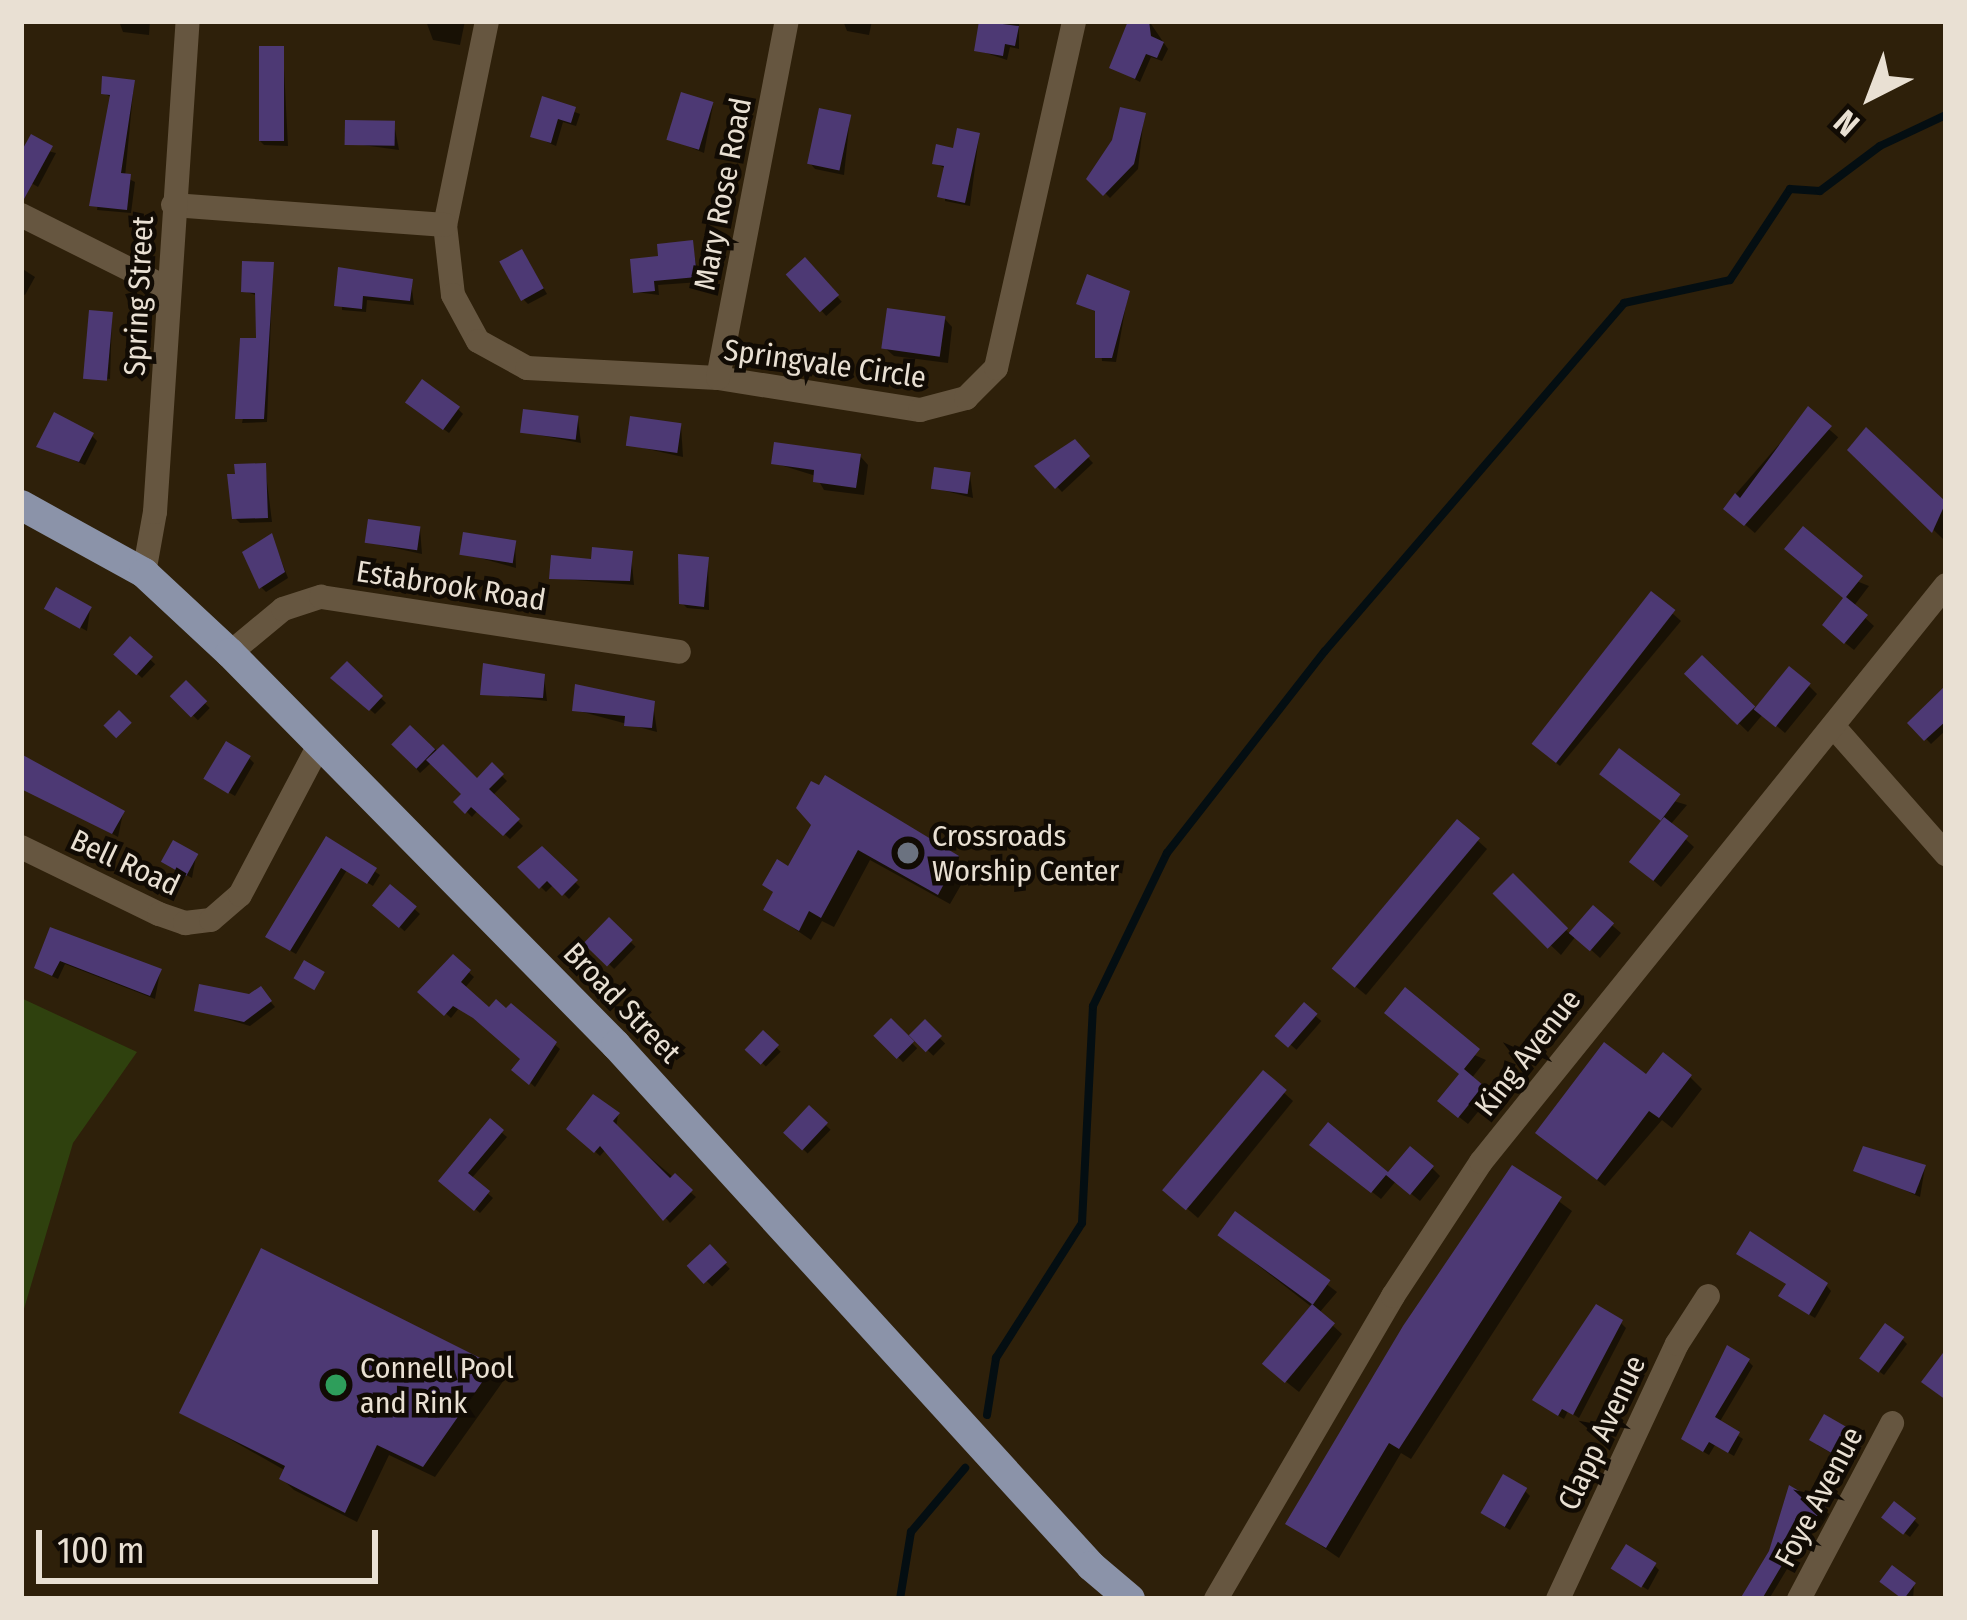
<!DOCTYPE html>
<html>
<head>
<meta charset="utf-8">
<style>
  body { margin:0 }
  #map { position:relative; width:1967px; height:1620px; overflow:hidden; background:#2e200a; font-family:"Fira Sans Condensed",sans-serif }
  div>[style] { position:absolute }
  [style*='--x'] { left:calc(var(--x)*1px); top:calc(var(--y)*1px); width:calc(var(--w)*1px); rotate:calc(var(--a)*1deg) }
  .green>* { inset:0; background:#2f410e }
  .shadow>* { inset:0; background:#0007; transform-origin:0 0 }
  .stream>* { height:8px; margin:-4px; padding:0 4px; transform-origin:4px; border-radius:4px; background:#040e12 }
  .building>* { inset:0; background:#4d3974; transform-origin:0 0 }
  .minor>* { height:24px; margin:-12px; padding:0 12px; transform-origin:12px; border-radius:12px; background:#665640 }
  .major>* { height:30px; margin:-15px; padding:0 15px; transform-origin:15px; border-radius:15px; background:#8b93a9 }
  .dots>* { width:33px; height:33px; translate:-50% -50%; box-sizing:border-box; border:6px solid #110b04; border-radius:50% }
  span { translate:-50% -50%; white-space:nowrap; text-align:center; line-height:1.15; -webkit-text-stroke:9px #110b04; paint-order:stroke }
  .street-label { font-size:30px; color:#e9e0d3 }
  .poi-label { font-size:30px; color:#e9e0d3 }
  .left { translate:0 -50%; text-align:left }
  .frame { position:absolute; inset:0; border:24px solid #e9e0d3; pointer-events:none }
  .north { position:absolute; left:1811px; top:36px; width:120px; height:120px; -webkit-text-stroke:9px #110b04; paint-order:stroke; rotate:222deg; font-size:33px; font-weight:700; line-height:48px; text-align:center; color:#e9e0d3 }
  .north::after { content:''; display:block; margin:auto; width:42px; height:54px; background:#e9e0d3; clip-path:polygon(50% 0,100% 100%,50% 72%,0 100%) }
  .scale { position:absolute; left:36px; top:1530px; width:342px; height:54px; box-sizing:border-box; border:6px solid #e9e0d3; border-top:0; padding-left:15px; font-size:36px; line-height:42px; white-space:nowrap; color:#e9e0d3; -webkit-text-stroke:9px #110b04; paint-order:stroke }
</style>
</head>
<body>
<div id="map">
  <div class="green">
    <div style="clip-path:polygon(21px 998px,137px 1052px,73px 1143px,21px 1319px)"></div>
  </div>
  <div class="shadow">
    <div style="clip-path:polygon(119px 21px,150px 21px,149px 35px,123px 32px)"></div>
    <div style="clip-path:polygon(426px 21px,465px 21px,460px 45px,433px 40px)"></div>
    <div style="clip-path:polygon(843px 21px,872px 21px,869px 35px,847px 31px)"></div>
    <div style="clip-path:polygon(984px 21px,1019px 21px,1019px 49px,1010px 47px,1007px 60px,977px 50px)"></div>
    <div style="clip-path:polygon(1132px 21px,1149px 21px,1168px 49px,1162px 61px,1151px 57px,1140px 82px,1112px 67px)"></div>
    <div style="clip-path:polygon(283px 49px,288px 146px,264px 145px,259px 140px)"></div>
    <div style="clip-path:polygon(134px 83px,125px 177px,135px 182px,131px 213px,97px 210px,112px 98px,104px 93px)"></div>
    <div style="clip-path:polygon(544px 100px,580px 114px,576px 126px,563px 122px,556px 146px,533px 136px)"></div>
    <div style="clip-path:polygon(713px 105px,704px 153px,670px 139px)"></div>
    <div style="clip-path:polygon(1144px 116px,1138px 169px,1110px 198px,1090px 178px)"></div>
    <div style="clip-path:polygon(850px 117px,844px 175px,815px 169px,810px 163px)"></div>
    <div style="clip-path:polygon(394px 124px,399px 150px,348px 143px)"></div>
    <div style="clip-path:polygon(979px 136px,970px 206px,945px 201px,946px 169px,935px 163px)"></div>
    <div style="clip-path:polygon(21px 145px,56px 153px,38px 187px,21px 177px)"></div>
    <div style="clip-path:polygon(692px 244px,700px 282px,658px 285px,659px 295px,636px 292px)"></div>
    <div style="clip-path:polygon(526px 258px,547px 294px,528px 304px,523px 299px)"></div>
    <div style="left:805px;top:261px;width:55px;height:21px;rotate:48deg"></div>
    <div style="clip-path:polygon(273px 265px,267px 422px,242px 423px,259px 341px,258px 296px,244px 291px)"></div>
    <div style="clip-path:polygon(21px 268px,35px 277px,25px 295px,21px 293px)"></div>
    <div style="clip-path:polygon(341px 270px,411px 282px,414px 305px,367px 300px,366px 312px,342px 310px)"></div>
    <div style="clip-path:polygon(1128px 293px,1116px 362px,1102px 361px,1098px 313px,1079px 303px)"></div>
    <div style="clip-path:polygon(112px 315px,110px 379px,86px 376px)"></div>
    <div style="clip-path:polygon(944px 318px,952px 327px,948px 363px,894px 356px,885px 348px)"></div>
    <div style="clip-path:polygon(413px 407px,458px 409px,463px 414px,449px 433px)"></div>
    <div style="left:1808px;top:411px;width:40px;height:127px;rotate:41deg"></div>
    <div style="clip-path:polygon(578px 419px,581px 443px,523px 432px)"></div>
    <div style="clip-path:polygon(681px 426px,683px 457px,630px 445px)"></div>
    <div style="clip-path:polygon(1866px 431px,1946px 506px,1943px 539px,1851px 450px)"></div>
    <div style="clip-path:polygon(92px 436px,97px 441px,85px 465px,42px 447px)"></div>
    <div style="clip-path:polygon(1074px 443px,1093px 463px,1062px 492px,1039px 467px)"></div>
    <div style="clip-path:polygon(860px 456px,868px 465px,864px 495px,824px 490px,816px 476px,774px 463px)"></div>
    <div style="clip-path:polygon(265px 466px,272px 522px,240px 523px,235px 518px)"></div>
    <div style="clip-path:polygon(970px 475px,973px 498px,934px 488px)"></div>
    <div style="clip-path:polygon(420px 529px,422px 554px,368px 542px)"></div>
    <div style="clip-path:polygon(272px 537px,288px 578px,266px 592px,261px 587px)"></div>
    <div style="clip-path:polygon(515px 542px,516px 568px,462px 553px)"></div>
    <div style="clip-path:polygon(631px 554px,634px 585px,552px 578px,594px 563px)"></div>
    <div style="clip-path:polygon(1796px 557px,1869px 586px,1853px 607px,1874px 626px,1854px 650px,1834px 634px,1847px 599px)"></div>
    <div style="clip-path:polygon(708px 560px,709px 610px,687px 608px,682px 603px)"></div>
    <div style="clip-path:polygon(90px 609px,87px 631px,49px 610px)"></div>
    <div style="clip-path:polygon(1672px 613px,1681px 621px,1560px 766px,1538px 748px)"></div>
    <div style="left:130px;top:640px;width:35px;height:19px;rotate:44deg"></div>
    <div style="clip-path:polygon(1703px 659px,1756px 711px,1809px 686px,1817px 694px,1785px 733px,1763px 714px,1748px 732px,1689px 675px)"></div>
    <div style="clip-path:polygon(347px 665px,386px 703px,375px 714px,334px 678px)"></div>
    <div style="clip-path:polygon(544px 676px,547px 701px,483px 693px)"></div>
    <div style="left:186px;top:685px;width:33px;height:17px;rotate:44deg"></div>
    <div style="clip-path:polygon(1946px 689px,1946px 730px,1931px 744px,1911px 723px)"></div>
    <div style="clip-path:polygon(653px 703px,657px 732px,575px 710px)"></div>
    <div style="clip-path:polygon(410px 729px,477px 782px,492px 766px,507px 781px,492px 796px,523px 826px,510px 839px,478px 810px,472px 817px,462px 807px,465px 794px,432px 762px,420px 773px,395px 744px)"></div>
    <div style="clip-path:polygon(249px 758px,254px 763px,235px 796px,213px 783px)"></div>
    <div style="clip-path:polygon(21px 763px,123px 813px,118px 837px,21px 782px)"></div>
    <div style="clip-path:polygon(1611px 782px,1687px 805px,1670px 825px,1694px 847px,1661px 887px,1640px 869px,1664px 821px)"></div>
    <div style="clip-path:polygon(1458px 823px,1487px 849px,1366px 995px,1344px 977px)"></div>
    <div style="clip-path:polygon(815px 825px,957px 859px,969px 871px,950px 904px,870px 860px,834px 927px,822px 921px,811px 940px,767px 910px,775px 894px,765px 885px,789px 870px)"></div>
    <div style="clip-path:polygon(327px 840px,380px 875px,373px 886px,347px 870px,296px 954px,273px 941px)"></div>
    <div style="clip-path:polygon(542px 850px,580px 887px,569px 899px,554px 884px,546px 892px,521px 867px)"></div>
    <div style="clip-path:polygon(196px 856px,192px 878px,170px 866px)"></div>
    <div style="clip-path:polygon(1514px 878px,1571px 935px,1593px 909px,1621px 933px,1600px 958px,1576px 936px,1561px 955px,1499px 896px)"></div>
    <div style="left:391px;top:888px;width:39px;height:23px;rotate:42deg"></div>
    <div style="left:609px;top:921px;width:37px;height:31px;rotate:44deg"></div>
    <div style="clip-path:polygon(51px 931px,160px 972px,155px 999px,65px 964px,58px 979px,43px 972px,37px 967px)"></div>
    <div style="clip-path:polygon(453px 958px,474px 977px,464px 989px,490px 1011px,511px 1007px,560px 1049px,535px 1087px,515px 1069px,524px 1059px,482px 1023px,459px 1008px,451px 1018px,421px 992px)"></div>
    <div style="clip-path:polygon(265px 995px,275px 1007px,250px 1026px,197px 1010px)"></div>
    <div style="left:1304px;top:1006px;width:23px;height:38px;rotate:41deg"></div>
    <div style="clip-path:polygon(1396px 1021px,1486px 1060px,1471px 1079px,1491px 1096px,1468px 1124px,1449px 1109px,1462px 1075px)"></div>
    <div style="left:891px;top:1022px;width:37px;height:20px;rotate:45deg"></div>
    <div style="left:925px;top:1024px;width:28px;height:17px;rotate:44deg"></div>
    <div style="left:763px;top:1034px;width:25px;height:21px;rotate:45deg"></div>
    <div style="clip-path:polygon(1263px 1074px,1293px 1101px,1198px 1218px,1176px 1199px)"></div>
    <div style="clip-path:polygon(1690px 1077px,1702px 1089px,1672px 1128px,1662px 1120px,1605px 1186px,1551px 1145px,1647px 1078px)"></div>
    <div style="left:809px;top:1109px;width:30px;height:33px;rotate:44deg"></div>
    <div style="clip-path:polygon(618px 1115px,616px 1128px,696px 1197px,670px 1223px,606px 1149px,600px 1156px,570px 1129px)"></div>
    <div style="clip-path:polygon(490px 1123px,507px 1137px,471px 1179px,493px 1198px,480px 1213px,447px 1186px)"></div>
    <div style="clip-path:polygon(1313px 1145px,1389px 1176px,1432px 1168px,1440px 1176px,1420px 1201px,1396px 1181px,1381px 1199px)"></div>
    <div style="clip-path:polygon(1925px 1167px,1920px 1197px,1863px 1172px)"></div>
    <div style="clip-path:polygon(1513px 1168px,1572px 1211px,1411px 1459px,1401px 1453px,1339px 1558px,1289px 1524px)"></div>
    <div style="clip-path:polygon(1235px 1215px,1337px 1292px,1319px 1313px,1342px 1334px,1299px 1392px,1279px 1376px,1313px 1308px,1228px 1242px)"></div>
    <div style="left:710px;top:1249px;width:28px;height:25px;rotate:45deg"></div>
    <div style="clip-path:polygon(262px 1252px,504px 1380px,435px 1477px,389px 1455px,357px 1522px,294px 1490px,282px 1479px,286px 1471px,182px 1412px)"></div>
    <div style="clip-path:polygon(1789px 1285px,1826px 1285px,1831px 1291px,1815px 1318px,1787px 1301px)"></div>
    <div style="clip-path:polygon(1621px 1323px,1626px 1328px,1579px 1418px,1568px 1411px,1564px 1419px,1540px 1405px)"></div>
    <div style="clip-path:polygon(1902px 1339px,1907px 1344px,1884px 1375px,1868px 1363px)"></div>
    <div style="clip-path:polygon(1748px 1361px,1753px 1366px,1719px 1423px,1743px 1439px,1734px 1456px,1715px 1445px,1709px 1455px,1690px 1444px)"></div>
    <div style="clip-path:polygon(1848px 1432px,1853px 1437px,1840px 1458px,1817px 1445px)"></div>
    <div style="clip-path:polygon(1525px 1491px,1530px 1496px,1510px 1530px,1489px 1518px)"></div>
    <div style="clip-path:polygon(1824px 1509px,1829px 1514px,1819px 1530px,1813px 1526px,1769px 1599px,1741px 1599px,1771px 1552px)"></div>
    <div style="clip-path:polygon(1914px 1520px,1919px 1525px,1910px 1537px,1891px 1523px)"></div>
    <div style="clip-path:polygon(1654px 1565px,1659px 1570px,1648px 1590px,1621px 1573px)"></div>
    <div style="clip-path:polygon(1914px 1585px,1913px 1599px,1888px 1586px)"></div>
  </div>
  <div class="stream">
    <div style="--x:987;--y:1415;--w:58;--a:-81"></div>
    <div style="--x:996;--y:1358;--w:160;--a:-57.5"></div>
    <div style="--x:1082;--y:1223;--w:217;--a:-87.1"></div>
    <div style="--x:1093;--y:1006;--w:170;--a:-64.2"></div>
    <div style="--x:1167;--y:853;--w:256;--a:-52"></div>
    <div style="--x:1325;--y:651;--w:459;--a:-49.3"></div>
    <div style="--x:1624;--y:303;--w:108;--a:-12.2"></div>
    <div style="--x:1730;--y:280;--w:109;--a:-56.6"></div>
    <div style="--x:1790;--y:189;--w:30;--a:4"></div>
    <div style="--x:1820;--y:191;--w:75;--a:-36.9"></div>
    <div style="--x:1880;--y:146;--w:73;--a:-25.2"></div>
    <div style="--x:900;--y:1599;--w:68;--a:-80.7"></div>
    <div style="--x:911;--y:1532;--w:84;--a:-49.8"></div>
  </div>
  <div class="building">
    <div style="clip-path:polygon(979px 21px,1019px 26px,1015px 46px,1005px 44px,1003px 56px,974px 51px)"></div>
    <div style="clip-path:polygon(1128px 21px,1149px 21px,1151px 36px,1164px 42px,1157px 58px,1146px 54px,1135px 79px,1109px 68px)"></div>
    <div style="left:259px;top:46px;width:25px;height:95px"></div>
    <div style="clip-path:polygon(102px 76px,135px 80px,121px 173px,131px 174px,127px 210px,89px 206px,110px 95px,101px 94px)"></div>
    <div style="left:681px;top:92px;width:34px;height:50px;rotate:17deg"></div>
    <div style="clip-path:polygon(542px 96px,576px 107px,571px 123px,558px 119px,551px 143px,530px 137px)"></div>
    <div style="clip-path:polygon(1120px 107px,1146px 113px,1134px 164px,1103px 196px,1086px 179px,1112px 140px)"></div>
    <div style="left:819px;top:108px;width:33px;height:57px;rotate:12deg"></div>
    <div style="left:345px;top:120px;width:50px;height:25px;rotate:1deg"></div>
    <div style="clip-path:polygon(957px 128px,980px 133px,965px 203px,937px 197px,944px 166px,932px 164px,936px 144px,953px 148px)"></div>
    <div style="clip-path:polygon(31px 134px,53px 146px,24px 199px,21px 152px)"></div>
    <div style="clip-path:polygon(693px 240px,697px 277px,654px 281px,655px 291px,633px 293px,630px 259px,658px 256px,657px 244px)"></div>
    <div style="left:522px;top:249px;width:45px;height:26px;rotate:61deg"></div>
    <div style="left:805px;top:257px;width:51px;height:26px;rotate:48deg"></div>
    <div style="clip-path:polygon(242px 261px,274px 262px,264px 419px,235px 419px,240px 338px,256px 338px,255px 293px,241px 292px)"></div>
    <div style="clip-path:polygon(338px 267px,413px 279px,410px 301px,363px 296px,362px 309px,334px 306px)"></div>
    <div style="clip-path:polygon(1087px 274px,1130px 291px,1112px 358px,1095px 358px,1095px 311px,1076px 304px)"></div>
    <div style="left:887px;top:308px;width:59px;height:41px;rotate:8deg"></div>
    <div style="left:89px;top:310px;width:24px;height:69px;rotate:5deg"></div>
    <div style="left:422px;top:379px;width:47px;height:29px;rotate:36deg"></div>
    <div style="clip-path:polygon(1808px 406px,1832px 426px,1744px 526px,1723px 509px,1735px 493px,1740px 498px)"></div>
    <div style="left:523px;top:409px;width:56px;height:24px;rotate:7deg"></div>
    <div style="clip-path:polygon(54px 412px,94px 433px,79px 462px,36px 447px)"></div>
    <div style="left:630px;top:416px;width:52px;height:30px;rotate:8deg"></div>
    <div style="clip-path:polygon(1866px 427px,1946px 502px,1932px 533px,1847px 450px)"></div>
    <div style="clip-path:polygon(1075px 439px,1090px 456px,1055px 489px,1034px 466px)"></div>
    <div style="clip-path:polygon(774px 442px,861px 454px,856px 488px,813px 482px,814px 470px,771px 464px)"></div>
    <div style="clip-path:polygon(266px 463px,268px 518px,232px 519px,227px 474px,235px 474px,234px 464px)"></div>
    <div style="left:934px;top:467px;width:37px;height:22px;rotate:8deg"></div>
    <div style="left:368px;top:519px;width:53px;height:24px;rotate:8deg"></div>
    <div style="clip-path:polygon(1803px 526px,1863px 576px,1846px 597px,1868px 615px,1844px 644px,1822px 625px,1843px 598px,1784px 549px)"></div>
    <div style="left:463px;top:532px;width:54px;height:23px;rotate:9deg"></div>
    <div style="clip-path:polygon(272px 533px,285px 572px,259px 589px,242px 552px)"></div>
    <div style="clip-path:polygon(592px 547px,633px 551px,630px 581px,549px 579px,551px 555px,591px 559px)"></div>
    <div style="clip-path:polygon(678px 554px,709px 557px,704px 607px,679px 604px)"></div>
    <div style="left:56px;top:587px;width:41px;height:25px;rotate:29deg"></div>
    <div style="left:1651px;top:591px;width:31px;height:194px;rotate:38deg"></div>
    <div style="left:130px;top:636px;width:31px;height:25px;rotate:42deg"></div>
    <div style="left:1702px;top:655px;width:74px;height:26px;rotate:44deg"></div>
    <div style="clip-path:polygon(347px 661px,383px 696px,369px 711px,330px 678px)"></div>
    <div style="clip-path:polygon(483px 663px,545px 674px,543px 698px,480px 695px)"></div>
    <div style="left:1789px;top:666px;width:28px;height:56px;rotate:39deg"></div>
    <div style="left:186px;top:680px;width:30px;height:23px;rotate:45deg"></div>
    <div style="clip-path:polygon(575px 684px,655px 701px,652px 728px,624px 726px,625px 716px,572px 711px)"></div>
    <div style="clip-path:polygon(1946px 685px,1946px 721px,1924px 741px,1907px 723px)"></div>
    <div style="left:119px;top:710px;width:18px;height:22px;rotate:45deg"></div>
    <div style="left:410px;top:725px;width:35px;height:27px;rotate:44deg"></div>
    <div style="left:226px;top:741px;width:29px;height:44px;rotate:31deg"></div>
    <div style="clip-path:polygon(443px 744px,477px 778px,492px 762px,504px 774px,489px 789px,520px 819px,503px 836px,471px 807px,465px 814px,453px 802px,461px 794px,426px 760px)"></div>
    <div style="left:1619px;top:748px;width:77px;height:33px;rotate:37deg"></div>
    <div style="clip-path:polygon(21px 754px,125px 811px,112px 834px,21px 789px)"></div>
    <div style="clip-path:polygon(825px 775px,959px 856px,938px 895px,858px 850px,821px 918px,809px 911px,799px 931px,763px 910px,773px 892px,762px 885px,777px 859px,788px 866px,811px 825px,796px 808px,811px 781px,819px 785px)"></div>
    <div style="left:1664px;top:817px;width:31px;height:57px;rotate:38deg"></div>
    <div style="left:1457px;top:819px;width:30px;height:195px;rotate:40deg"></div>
    <div style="clip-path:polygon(326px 836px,377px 868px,367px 884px,341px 868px,290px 951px,265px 937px)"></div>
    <div style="left:173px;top:840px;width:29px;height:25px;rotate:29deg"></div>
    <div style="clip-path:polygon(542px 846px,578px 880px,562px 896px,547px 881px,539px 889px,517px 867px)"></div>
    <div style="left:1513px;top:873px;width:78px;height:29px;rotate:45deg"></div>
    <div style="left:390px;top:884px;width:35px;height:28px;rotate:40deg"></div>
    <div style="left:1593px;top:905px;width:28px;height:37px;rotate:41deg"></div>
    <div style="left:609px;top:917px;width:33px;height:37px;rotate:44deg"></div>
    <div style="clip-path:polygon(50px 927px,162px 969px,150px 996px,60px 961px,52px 976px,34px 968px)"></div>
    <div style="clip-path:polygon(453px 954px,471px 970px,461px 982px,489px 1007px,496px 999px,506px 1008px,511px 1003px,557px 1042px,529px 1085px,511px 1070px,520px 1059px,473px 1018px,453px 1006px,444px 1016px,417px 992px)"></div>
    <div style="left:304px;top:960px;width:24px;height:21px;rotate:30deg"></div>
    <div style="clip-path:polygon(199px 984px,249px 994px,261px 986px,272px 1001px,244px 1022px,194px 1011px)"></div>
    <div style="clip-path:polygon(1405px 987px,1480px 1049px,1464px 1069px,1484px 1086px,1458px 1118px,1437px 1101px,1459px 1074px,1384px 1013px)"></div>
    <div style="left:1304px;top:1002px;width:18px;height:45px;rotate:41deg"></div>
    <div style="left:891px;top:1018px;width:33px;height:25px;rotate:45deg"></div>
    <div style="left:925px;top:1019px;width:24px;height:23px;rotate:45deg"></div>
    <div style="left:763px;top:1030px;width:22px;height:27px;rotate:43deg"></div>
    <div style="clip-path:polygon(1604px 1042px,1646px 1074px,1663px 1052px,1692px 1075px,1659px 1118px,1649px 1111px,1597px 1180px,1535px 1133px)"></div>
    <div style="left:1263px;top:1070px;width:31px;height:157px;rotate:40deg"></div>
    <div style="clip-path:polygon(593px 1094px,620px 1113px,613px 1121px,670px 1178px,675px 1173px,693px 1190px,663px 1221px,600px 1146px,594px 1153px,566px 1129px)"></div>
    <div style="left:809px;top:1105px;width:26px;height:38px;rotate:43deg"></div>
    <div style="clip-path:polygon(490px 1118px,504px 1130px,468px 1173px,490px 1191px,474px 1211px,438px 1181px)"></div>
    <div style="clip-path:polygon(1328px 1122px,1388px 1172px,1410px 1146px,1434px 1166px,1410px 1195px,1386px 1175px,1371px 1193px,1309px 1145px)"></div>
    <div style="clip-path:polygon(1863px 1146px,1926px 1165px,1915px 1194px,1853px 1171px)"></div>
    <div style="clip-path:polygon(1512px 1165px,1562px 1197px,1399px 1449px,1389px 1443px,1326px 1548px,1285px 1524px,1403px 1326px)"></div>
    <div style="left:1235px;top:1211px;width:118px;height:30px;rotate:36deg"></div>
    <div style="clip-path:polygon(1750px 1231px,1828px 1283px,1809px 1315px,1778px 1296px,1786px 1284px,1736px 1254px)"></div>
    <div style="left:710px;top:1244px;width:25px;height:32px;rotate:47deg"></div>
    <div style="clip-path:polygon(261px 1248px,494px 1365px,423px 1467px,377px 1445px,345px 1513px,279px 1479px,285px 1466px,179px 1413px)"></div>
    <div style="left:1312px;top:1304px;width:30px;height:78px;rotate:40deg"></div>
    <div style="clip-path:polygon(1596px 1304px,1623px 1320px,1573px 1415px,1562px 1409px,1558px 1416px,1532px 1400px)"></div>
    <div style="left:1885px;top:1323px;width:24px;height:44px;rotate:36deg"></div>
    <div style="clip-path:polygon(1727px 1345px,1750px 1359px,1715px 1417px,1740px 1432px,1728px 1453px,1709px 1442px,1703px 1452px,1681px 1439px)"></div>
    <div style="clip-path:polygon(1946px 1349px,1946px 1400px,1921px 1382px)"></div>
    <div style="left:1824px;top:1414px;width:30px;height:30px;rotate:30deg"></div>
    <div style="left:1503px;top:1474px;width:28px;height:45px;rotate:30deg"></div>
    <div style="clip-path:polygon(1789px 1485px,1826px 1507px,1813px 1527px,1807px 1523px,1762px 1599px,1740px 1599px,1769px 1551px)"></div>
    <div style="left:1894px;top:1501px;width:28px;height:21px;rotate:38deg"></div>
    <div style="left:1626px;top:1544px;width:36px;height:29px;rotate:32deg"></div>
    <div style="left:1892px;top:1565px;width:30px;height:21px;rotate:37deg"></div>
  </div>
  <div class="minor">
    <div style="--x:487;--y:21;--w:208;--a:101.6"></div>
    <div style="--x:445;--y:225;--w:70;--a:83.5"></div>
    <div style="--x:453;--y:295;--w:52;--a:61.5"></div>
    <div style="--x:478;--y:341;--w:56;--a:28.9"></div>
    <div style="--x:527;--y:368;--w:191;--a:3"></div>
    <div style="--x:718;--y:378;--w:205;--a:9"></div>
    <div style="--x:920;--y:410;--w:48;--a:-14.6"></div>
    <div style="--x:966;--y:398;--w:42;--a:-45"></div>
    <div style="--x:996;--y:368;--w:356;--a:-77.3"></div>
    <div style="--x:173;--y:205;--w:273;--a:4.2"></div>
    <div style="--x:21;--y:215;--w:165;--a:26.6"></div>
    <div style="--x:718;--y:378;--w:364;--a:-79.1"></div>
    <div style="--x:144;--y:573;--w:62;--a:-79.8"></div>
    <div style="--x:155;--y:512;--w:492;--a:-86.2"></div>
    <div style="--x:230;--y:653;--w:69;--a:-39.7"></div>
    <div style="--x:283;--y:609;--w:40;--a:-18"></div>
    <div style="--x:321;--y:597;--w:362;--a:8.7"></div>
    <div style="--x:1833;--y:726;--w:171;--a:48.6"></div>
    <div style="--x:21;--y:847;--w:153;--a:25.9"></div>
    <div style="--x:159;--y:914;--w:28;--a:19"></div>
    <div style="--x:185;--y:923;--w:26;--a:-7"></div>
    <div style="--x:211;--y:920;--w:38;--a:-41"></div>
    <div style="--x:240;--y:895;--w:172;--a:-62.2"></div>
    <div style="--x:1216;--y:1599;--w:351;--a:-59.7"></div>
    <div style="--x:1393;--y:1296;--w:160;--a:-56.7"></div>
    <div style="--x:1481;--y:1162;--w:741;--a:-51.13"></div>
    <div style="--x:1558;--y:1599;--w:281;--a:-65"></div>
    <div style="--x:1677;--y:1344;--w:57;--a:-57.1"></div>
    <div style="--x:1799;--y:1599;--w:199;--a:-62.1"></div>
  </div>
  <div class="major">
    <div style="--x:21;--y:505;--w:141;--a:28.9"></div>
    <div style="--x:144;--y:573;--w:117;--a:42.9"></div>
    <div style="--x:230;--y:653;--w:550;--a:45.44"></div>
    <div style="--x:616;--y:1045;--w:705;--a:47.64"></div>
    <div style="--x:1091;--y:1566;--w:51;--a:40.2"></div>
  </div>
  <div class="dots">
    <div style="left:908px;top:853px;background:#6b7280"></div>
    <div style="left:336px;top:1385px;background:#2e9e5b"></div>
  </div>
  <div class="street-label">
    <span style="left:723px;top:194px;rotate:-79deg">Mary Rose Road</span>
    <span style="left:139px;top:296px;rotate:-87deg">Spring Street</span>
    <span style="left:825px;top:364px;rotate:8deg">Springvale Circle</span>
    <span style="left:451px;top:586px;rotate:9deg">Estabrook Road</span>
    <span style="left:125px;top:863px;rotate:25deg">Bell Road</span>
    <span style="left:622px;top:1003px;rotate:46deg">Broad Street</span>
    <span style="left:1528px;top:1053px;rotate:-52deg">King Avenue</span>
    <span style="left:1602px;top:1433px;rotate:-65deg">Clapp Avenue</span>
    <span style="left:1819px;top:1497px;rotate:-62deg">Foye Avenue</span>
  </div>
  <div class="poi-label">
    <span class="left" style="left:932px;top:853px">Crossroads<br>Worship Center</span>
    <span class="left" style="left:360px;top:1385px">Connell Pool<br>and Rink</span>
  </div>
  <div class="frame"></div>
  <div class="north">N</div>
  <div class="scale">100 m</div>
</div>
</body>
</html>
